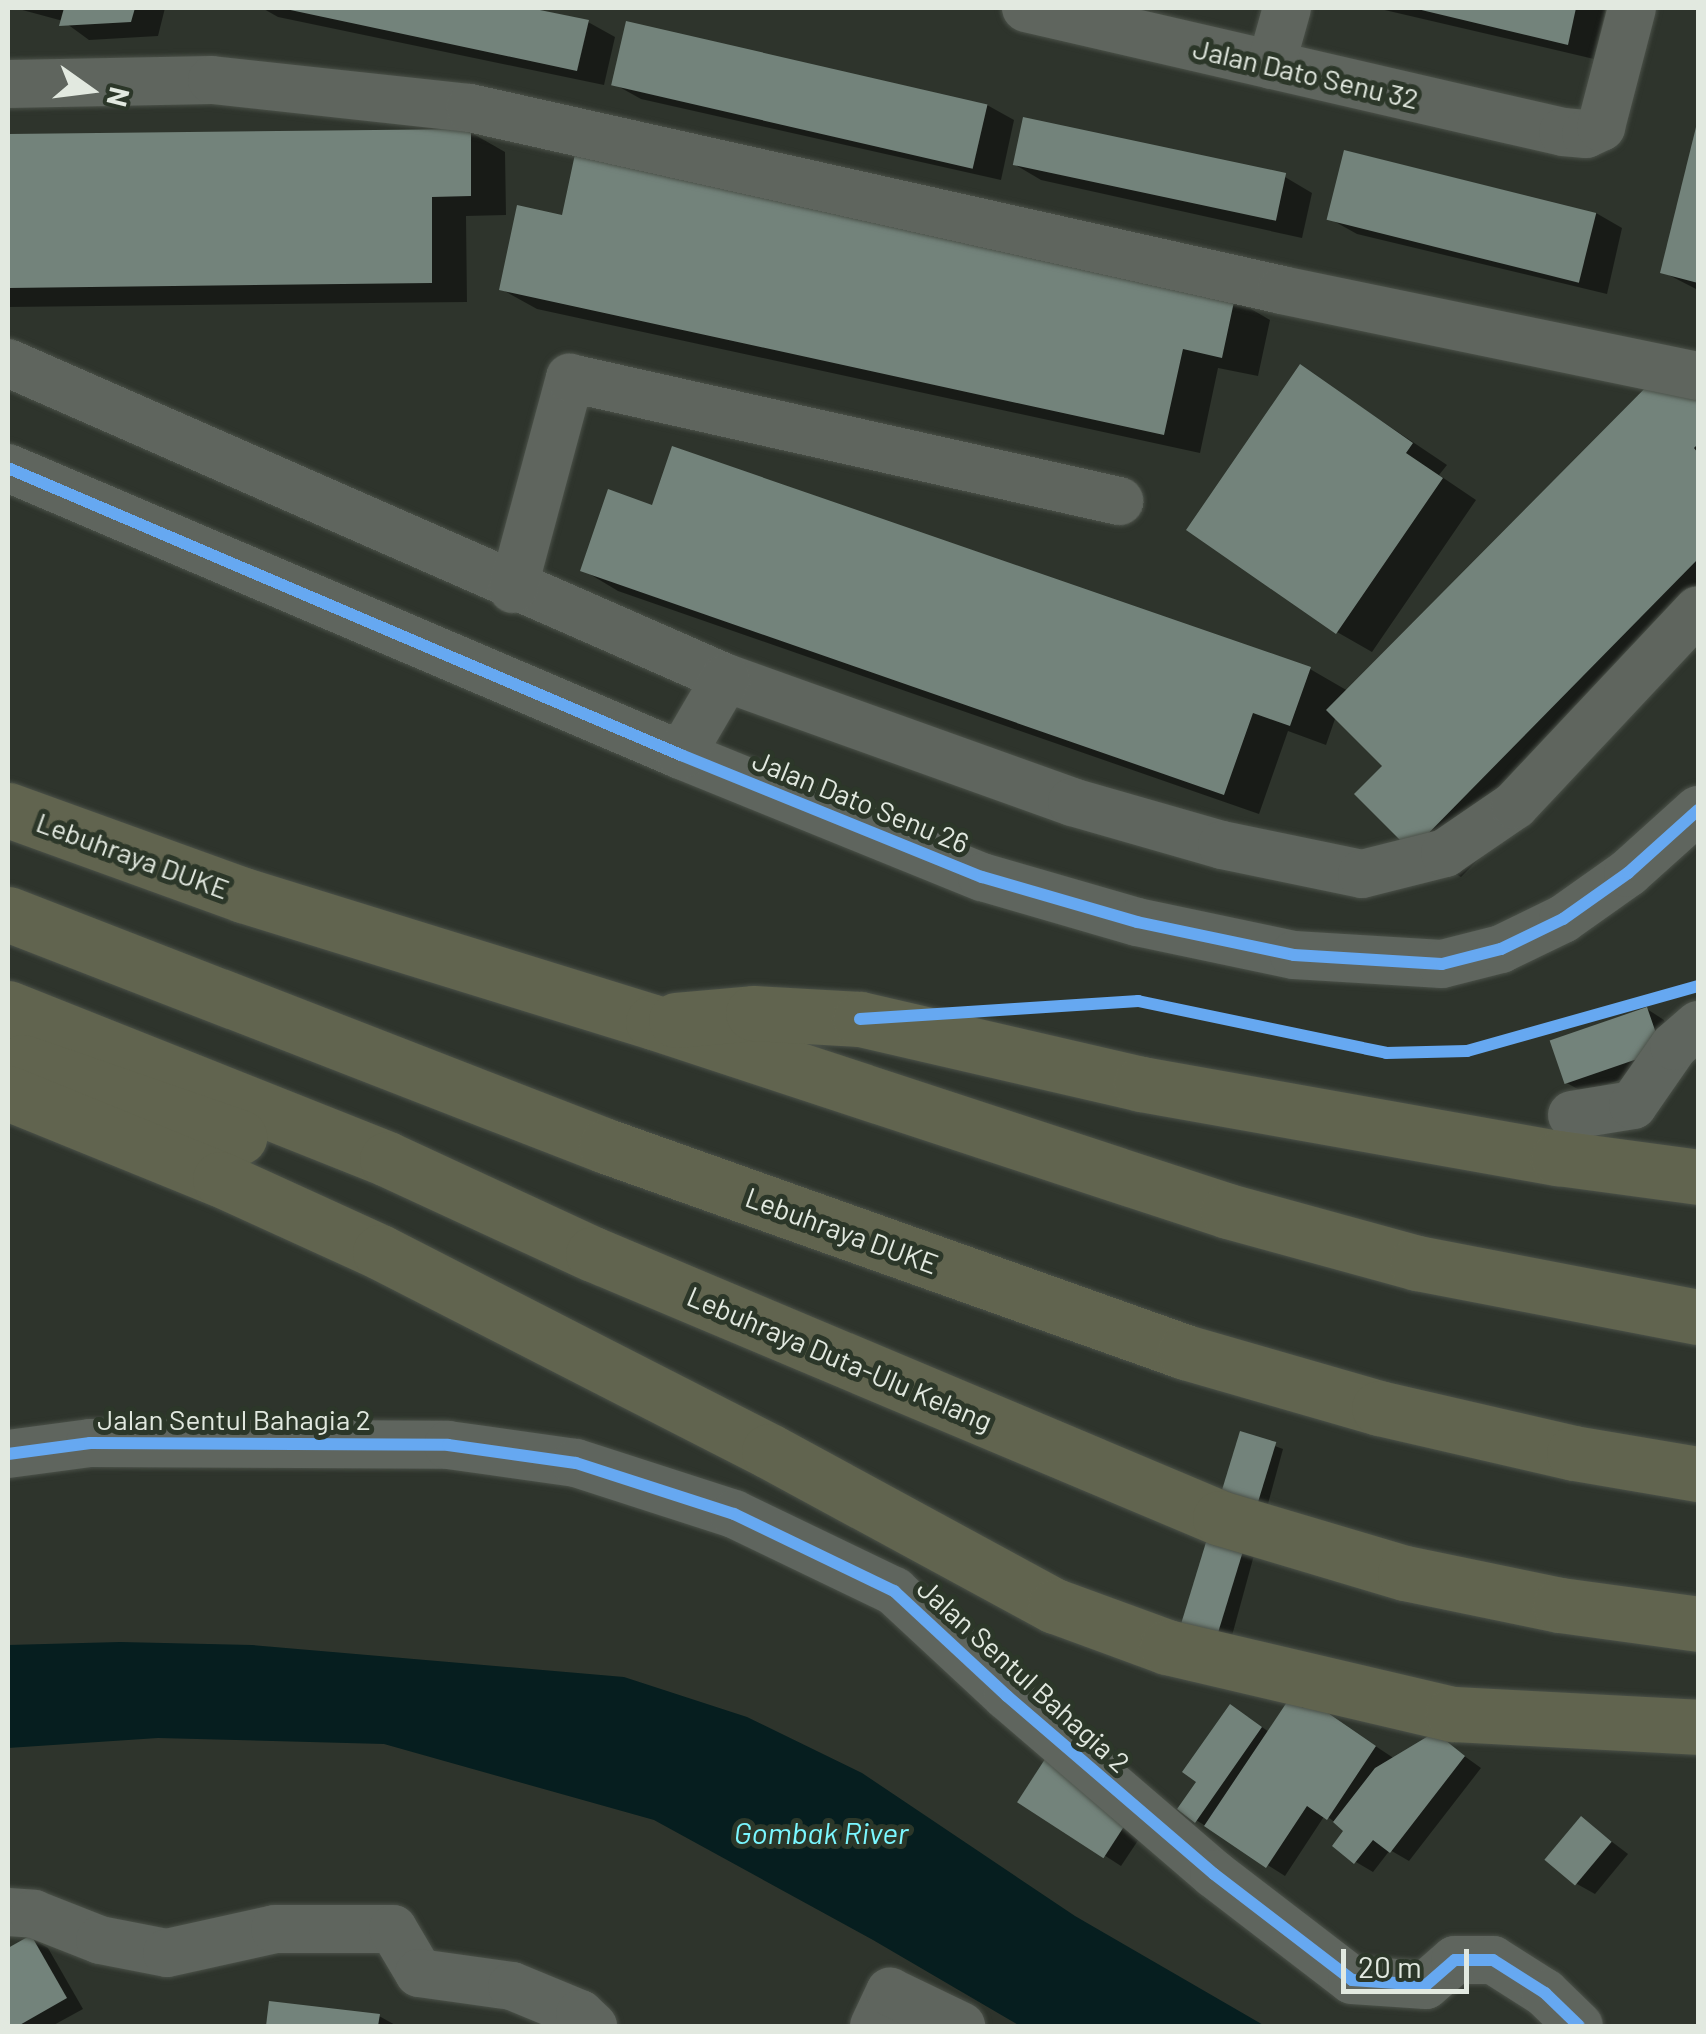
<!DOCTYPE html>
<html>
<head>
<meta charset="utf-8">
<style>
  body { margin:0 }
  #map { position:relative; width:1706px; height:2034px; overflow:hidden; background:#2e342c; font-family:Barlow,sans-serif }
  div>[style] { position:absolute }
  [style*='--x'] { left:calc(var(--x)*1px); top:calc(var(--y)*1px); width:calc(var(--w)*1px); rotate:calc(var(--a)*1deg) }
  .water>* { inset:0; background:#061e1f }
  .shadow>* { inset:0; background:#0007 }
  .building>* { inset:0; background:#73837b; transform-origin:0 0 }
  .roads { filter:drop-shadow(0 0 2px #4b5149) drop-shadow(0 0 2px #4b5149) }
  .minor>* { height:48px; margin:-24px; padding:0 24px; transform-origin:24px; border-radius:24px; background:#5f655e }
  .highway>* { height:55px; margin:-27.5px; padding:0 27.5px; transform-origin:27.5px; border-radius:27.5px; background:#61644f }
  .cycleway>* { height:12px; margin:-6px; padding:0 6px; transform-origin:6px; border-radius:6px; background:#66a8f1 }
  span { translate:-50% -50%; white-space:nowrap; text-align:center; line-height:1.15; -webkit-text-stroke:10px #2c3729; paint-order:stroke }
  .street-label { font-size:28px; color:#e2e9e0 }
  .water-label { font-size:30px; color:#7af7ff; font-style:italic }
  .frame { position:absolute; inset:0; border:10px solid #e2e9e0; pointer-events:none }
  .north { position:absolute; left:40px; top:40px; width:100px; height:100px; -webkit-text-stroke:8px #2c3729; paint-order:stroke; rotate:104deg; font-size:28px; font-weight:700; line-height:40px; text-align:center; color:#e2e9e0 }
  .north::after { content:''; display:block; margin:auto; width:35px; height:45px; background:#e2e9e0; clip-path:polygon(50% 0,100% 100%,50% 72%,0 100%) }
  .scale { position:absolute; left:1341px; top:1949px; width:128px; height:45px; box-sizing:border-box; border:5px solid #e2e9e0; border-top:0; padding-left:12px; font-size:30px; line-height:35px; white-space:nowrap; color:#e2e9e0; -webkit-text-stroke:8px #2c3729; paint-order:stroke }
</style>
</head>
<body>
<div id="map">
  <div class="water">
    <div style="clip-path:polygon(120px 1642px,252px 1645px,624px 1677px,747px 1717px,862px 1773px,1075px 1916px,1265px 2026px,1020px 2026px,873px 1940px,654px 1820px,384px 1744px,158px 1738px,8px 1748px,8px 1645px)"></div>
  </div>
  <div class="shadow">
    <div style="clip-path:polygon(15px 8px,165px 8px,158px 36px,89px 40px,63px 21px)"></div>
    <div style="clip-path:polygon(262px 8px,518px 8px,588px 22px,615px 37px,604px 85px,278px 17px)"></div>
    <div style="clip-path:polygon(1376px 8px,1606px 8px,1594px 59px)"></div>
    <div style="clip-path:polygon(614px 84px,987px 105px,1014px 120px,1001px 180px,641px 99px)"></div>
    <div style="clip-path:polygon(1698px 125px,1698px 290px,1663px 272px)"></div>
    <div style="clip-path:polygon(470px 132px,505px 152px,506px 215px,466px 216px,467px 302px,8px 307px,8px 137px)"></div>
    <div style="clip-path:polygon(1014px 164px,1285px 177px,1312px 193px,1302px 238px,1041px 180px)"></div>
    <div style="clip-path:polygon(1596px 213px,1622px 228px,1607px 294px,1357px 234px,1330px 219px)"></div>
    <div style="clip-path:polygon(564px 218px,1234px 299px,1270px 320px,1258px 376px,1218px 368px,1200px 453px,537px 309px,501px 289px)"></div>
    <div style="clip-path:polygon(1301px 367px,1447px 465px,1439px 475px,1476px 500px,1372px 652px,1337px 632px)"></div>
    <div style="clip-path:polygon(1698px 389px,1698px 637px,1461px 877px,1412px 849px,1386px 766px,1336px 716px,1326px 745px,1288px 731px,1259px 814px,618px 591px,583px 570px,654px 508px,1310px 669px,1348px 691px)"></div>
    <div style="clip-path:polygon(1647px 1009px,1664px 1020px,1678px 1061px,1583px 1092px,1565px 1082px)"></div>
    <div style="clip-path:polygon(1241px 1434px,1283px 1449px,1230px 1643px,1196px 1633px)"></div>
    <div style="clip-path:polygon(1304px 1711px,1327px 1714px,1395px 1759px,1435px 1735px,1481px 1768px,1409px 1861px,1390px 1850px,1373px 1872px,1356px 1862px,1347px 1831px,1325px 1815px,1285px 1876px,1196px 1820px,1248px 1717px,1269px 1732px)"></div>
    <div style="clip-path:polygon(1020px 1801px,1149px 1824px,1121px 1866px)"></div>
    <div style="clip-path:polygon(1582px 1819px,1628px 1854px,1595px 1894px,1577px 1884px)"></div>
    <div style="clip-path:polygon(31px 1938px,48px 1948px,83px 2009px,52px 2026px,8px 2026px,8px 1951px)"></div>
    <div style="clip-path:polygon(271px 2004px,379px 2016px,397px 2026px,268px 2026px)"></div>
  </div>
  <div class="building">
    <div style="clip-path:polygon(64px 8px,135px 8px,131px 22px,59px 26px)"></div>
    <div style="clip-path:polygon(281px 8px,530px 8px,589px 20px,577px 71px)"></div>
    <div style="clip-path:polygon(1413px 8px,1576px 8px,1568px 45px)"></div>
    <div style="left:626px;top:21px;width:371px;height:66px;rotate:13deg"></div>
    <div style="left:1023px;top:117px;width:269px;height:49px;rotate:12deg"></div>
    <div style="clip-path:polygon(1698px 119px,1698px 283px,1660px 273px)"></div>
    <div style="clip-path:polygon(471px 129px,471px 196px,432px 197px,432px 283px,8px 288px,8px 134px)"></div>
    <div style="left:1344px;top:150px;width:260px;height:72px;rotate:14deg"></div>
    <div style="clip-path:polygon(575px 154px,1235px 297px,1222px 358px,1183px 349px,1164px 435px,499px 290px,517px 205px,562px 215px)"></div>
    <div style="clip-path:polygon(1300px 364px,1413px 443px,1406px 453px,1443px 478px,1336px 634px,1186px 530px)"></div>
    <div style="clip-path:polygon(1666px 367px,1698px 400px,1698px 444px,1694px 448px,1698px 453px,1698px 559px,1411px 851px,1354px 794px,1382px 766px,1326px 710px)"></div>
    <div style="clip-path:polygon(672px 446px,1311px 667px,1290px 726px,1253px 713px,1224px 795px,580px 571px,608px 489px,652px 505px)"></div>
    <div style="left:1647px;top:1007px;width:46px;height:103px;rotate:71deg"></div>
    <div style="left:1240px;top:1431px;width:38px;height:206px;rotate:17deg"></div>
    <div style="clip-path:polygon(1289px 1699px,1303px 1708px,1309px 1700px,1376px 1746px,1327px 1820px,1307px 1806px,1266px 1868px,1204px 1826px)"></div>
    <div style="clip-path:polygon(1230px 1704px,1262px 1727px,1195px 1823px,1177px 1809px,1196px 1782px,1182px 1772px)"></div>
    <div style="clip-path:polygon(1435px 1732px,1465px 1756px,1390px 1853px,1373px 1840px,1354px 1864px,1332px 1846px,1343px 1831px,1333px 1822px,1375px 1768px)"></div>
    <div style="left:1047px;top:1756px;width:103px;height:55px;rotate:33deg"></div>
    <div style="left:1581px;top:1816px;width:40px;height:57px;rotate:40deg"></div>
    <div style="clip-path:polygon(31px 1935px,67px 1998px,18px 2026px,8px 2026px,8px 1948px)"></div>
    <div style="clip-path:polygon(269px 2001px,380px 2014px,378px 2026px,266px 2026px)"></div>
  </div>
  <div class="roads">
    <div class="minor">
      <div style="--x:1026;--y:8;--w:551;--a:13"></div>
      <div style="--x:1563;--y:132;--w:23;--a:5"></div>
      <div style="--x:1586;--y:134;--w:17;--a:-25"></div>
      <div style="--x:1601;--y:127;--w:123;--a:-75.4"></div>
      <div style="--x:1271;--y:65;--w:59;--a:-74.3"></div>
      <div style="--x:8;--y:84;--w:204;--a:-1.1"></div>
      <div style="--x:212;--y:80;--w:260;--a:6.2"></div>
      <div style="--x:470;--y:108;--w:832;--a:12.63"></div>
      <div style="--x:1282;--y:290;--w:425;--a:11.7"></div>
      <div style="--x:8;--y:363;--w:784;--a:23.69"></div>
      <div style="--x:726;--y:678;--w:368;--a:19.7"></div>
      <div style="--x:1072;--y:802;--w:156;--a:16"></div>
      <div style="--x:1222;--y:845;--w:143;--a:11.7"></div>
      <div style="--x:1362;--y:874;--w:86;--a:-14.2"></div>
      <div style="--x:1445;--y:853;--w:85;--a:-34.4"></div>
      <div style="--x:1515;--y:805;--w:267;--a:-46.8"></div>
      <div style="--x:8;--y:468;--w:732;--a:23.1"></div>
      <div style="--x:681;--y:755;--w:325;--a:22.1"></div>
      <div style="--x:982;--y:877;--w:161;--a:16.2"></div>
      <div style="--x:1137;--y:922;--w:160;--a:11.9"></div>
      <div style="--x:1294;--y:955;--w:148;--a:3.5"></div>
      <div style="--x:1442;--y:964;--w:61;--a:-14.3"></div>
      <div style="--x:1501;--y:949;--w:69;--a:-25.8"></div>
      <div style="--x:1563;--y:919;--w:80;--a:-35.3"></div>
      <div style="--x:1628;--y:873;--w:94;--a:-42"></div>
      <div style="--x:513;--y:589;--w:219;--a:-74.9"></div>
      <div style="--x:570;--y:378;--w:563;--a:12.63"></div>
      <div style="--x:681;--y:755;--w:89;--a:-59.7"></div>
      <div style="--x:1572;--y:1115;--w:62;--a:-9.3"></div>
      <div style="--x:1633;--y:1105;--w:72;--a:-55.2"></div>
      <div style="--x:1674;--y:1046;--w:32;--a:-41"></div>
      <div style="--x:8;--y:1454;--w:83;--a:-7.6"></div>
      <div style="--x:90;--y:1443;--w:358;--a:0.3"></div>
      <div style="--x:448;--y:1445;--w:129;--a:8"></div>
      <div style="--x:576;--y:1463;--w:166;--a:17.9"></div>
      <div style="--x:734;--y:1514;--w:178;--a:25.7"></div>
      <div style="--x:894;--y:1591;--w:154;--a:42.9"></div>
      <div style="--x:1007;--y:1696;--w:273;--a:40.7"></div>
      <div style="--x:1214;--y:1874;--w:174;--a:37.5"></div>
      <div style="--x:1352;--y:1980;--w:74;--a:3.9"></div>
      <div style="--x:1426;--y:1985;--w:38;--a:-41"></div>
      <div style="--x:1455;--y:1960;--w:38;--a:0"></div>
      <div style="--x:1493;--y:1960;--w:62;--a:32.4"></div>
      <div style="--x:1545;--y:1993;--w:47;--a:44.1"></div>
      <div style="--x:8;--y:1912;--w:26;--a:4"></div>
      <div style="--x:34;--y:1914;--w:71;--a:21.5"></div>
      <div style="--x:100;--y:1940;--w:68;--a:11"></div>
      <div style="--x:167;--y:1953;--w:111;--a:-12.5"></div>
      <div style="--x:275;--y:1929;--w:118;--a:0"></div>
      <div style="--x:393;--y:1929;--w:51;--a:59.4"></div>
      <div style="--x:419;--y:1973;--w:94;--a:8"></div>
      <div style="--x:512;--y:1986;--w:74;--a:22.4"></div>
      <div style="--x:580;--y:2014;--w:18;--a:43"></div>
      <div style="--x:874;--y:2026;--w:38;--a:-65"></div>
      <div style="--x:890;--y:1992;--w:79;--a:25.6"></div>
    </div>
    <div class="highway">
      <div style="--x:8;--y:810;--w:250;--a:19.9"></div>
      <div style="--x:243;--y:895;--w:429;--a:17.2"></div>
      <div style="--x:653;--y:1022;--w:605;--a:18.2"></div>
      <div style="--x:1228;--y:1211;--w:196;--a:15.4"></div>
      <div style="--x:1417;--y:1263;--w:286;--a:10.9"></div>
      <div style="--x:8;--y:914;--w:641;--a:21.2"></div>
      <div style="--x:606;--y:1146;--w:615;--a:19.58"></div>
      <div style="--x:1185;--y:1352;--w:202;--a:16.1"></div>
      <div style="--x:1379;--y:1408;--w:200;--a:13"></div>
      <div style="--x:1574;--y:1453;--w:126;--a:9.6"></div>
      <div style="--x:8;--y:1008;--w:408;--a:21.7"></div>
      <div style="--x:387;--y:1159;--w:227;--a:24.8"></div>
      <div style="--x:593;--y:1254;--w:680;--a:22.83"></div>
      <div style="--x:1220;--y:1518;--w:193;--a:16.6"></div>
      <div style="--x:1405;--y:1573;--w:158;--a:11.7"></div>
      <div style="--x:1560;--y:1605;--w:139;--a:7.8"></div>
      <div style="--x:676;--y:1020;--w:77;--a:-5.2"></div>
      <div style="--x:753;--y:1013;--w:107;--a:3.2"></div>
      <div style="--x:860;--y:1019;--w:288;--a:13"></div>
      <div style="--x:1141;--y:1084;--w:424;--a:10.1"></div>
      <div style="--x:1558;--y:1158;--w:141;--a:7.7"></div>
      <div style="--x:23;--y:1062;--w:229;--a:19.1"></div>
      <div style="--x:8;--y:1093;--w:229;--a:22.1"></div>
      <div style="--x:220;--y:1179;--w:176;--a:24.5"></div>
      <div style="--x:380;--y:1252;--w:437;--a:27.1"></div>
      <div style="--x:769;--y:1451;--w:325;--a:28.5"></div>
      <div style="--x:1055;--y:1606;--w:119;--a:20.1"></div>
      <div style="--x:1167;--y:1647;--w:294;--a:13.2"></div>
      <div style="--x:1453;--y:1714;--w:245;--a:3"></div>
    </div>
  </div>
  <div class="cycleway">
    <div style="--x:8;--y:468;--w:732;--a:23.1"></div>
    <div style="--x:681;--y:755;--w:325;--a:22.1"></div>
    <div style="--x:982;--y:877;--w:161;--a:16.2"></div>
    <div style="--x:1137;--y:922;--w:160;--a:11.9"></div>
    <div style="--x:1294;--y:955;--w:148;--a:3.5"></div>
    <div style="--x:1442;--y:964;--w:61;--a:-14.3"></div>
    <div style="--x:1501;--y:949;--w:69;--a:-25.8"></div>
    <div style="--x:1563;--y:919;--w:80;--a:-35.3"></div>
    <div style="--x:1628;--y:873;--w:94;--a:-42"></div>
    <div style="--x:860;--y:1019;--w:279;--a:-3.7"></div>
    <div style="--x:1138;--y:1001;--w:253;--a:11.8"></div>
    <div style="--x:1386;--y:1053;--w:81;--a:-1.4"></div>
    <div style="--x:1467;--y:1051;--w:240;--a:-15.7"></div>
    <div style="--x:8;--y:1454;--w:83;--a:-7.6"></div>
    <div style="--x:90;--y:1443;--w:358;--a:0.3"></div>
    <div style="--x:448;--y:1445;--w:129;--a:8"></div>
    <div style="--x:576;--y:1463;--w:166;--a:17.9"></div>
    <div style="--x:734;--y:1514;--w:178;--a:25.7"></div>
    <div style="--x:894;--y:1591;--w:154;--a:42.9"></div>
    <div style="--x:1007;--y:1696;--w:273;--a:40.7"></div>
    <div style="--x:1214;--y:1874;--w:174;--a:37.5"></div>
    <div style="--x:1352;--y:1980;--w:74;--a:3.9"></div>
    <div style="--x:1426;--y:1985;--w:38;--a:-41"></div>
    <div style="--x:1455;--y:1960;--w:38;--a:0"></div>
    <div style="--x:1493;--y:1960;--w:62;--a:32.4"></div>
    <div style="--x:1545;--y:1993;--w:47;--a:44.1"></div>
  </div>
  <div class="street-label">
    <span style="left:1306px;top:73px;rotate:13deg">Jalan Dato Senu 32</span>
    <span style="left:861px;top:801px;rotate:22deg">Jalan Dato Senu 26</span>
    <span style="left:133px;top:855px;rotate:20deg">Lebuhraya DUKE</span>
    <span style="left:842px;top:1230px;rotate:20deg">Lebuhraya DUKE</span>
    <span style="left:840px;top:1358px;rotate:23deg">Lebuhraya Duta-Ulu Kelang</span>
    <span style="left:234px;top:1419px">Jalan Sentul Bahagia 2</span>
    <span style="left:1024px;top:1675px;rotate:42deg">Jalan Sentul Bahagia 2</span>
  </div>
  <div class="water-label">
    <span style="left:821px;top:1832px">Gombak River</span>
  </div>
  <div class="frame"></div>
  <div class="north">N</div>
  <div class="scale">20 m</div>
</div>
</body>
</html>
